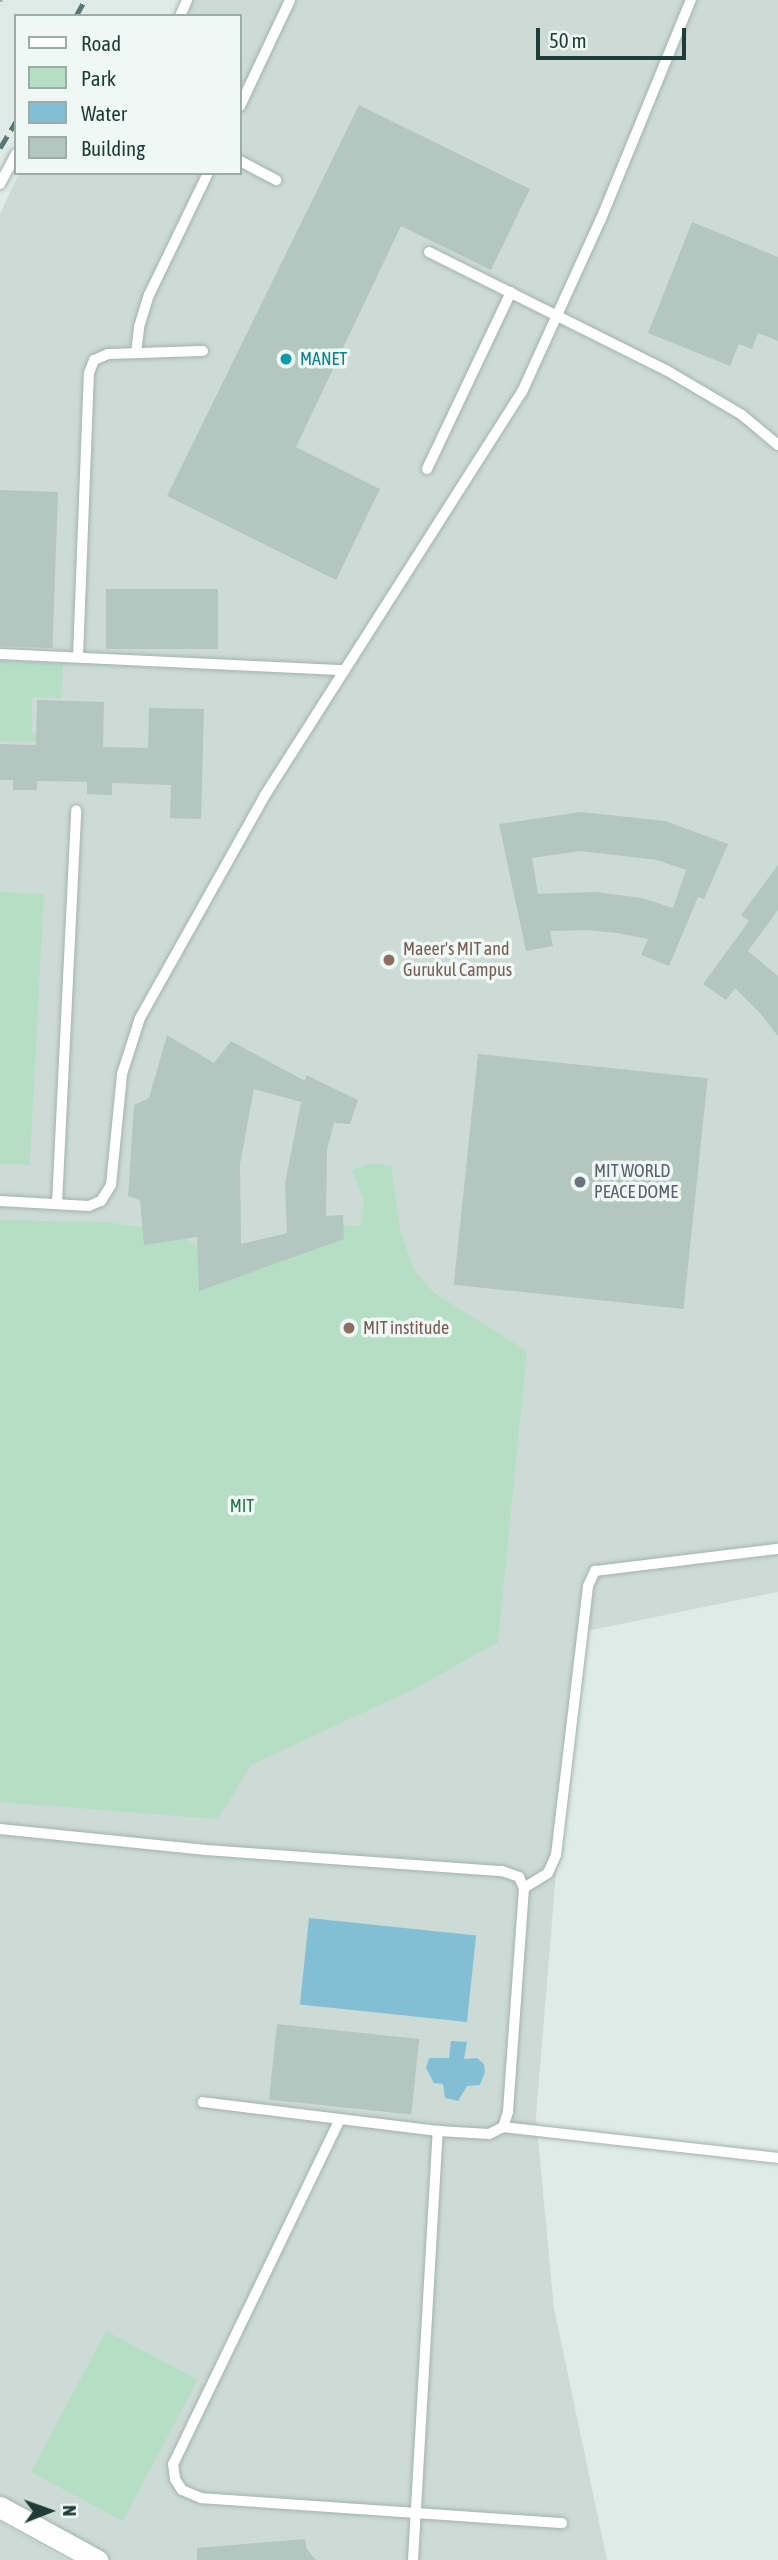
<!DOCTYPE html>
<html>
<head>
<meta charset="utf-8">
<style>
  body { margin:0 }
  #map { position:relative; width:778px; height:2560px; overflow:hidden; background:#dfebe7; font-family:"Asap Condensed",sans-serif }
  div>[style] { position:absolute }
  [style*='--x'] { left:calc(var(--x)*1px); top:calc(var(--y)*1px); width:calc(var(--w)*1px); rotate:calc(var(--a)*1deg) }
  .built>* { inset:0; background:#cddbd6 }
  .green>* { inset:0; background:#b6dec5; transform-origin:0 0 }
  .water>* { inset:0; background:#83bfd4; transform-origin:0 0 }
  .building>* { inset:0; background:#b4c6c0; transform-origin:0 0 }
  .roads { filter:drop-shadow(0 0 2px #a2b3af) drop-shadow(0 0 2px #a2b3af) }
  .service>* { height:10px; margin:-5px; padding:0 5px; transform-origin:5px; border-radius:5px; background:#fff }
  .tertiary>* { height:21px; margin:-10.5px; padding:0 10.5px; transform-origin:10.5px; border-radius:10.5px; background:#fff }
  .rail>* { height:5px; margin-top:-2.5px; transform-origin:0; background:repeating-linear-gradient(90deg,#597873 0 14px,transparent 0 21px) }
  .dots>* { width:19px; height:19px; translate:-50% -50%; box-sizing:border-box; border:4px solid #eff8f4; border-radius:50% }
  span { translate:-50% -50%; white-space:nowrap; text-align:center; line-height:1.15; -webkit-text-stroke:7px #eff8f4; paint-order:stroke }
  .culture-label { font-size:18px; color:#0d838f }
  .left { translate:0 -50%; text-align:left }
  .education-label { font-size:18px; color:#785e54 }
  .worship-label { font-size:18px; color:#5b616d }
  .park-label { font-size:18px; color:#27754e }
  .legend { position:absolute; left:14px; top:14px; width:228px; height:161px; box-sizing:border-box; background:#eff8f4; border:2px solid #9cada8; margin:0; padding:9px 12px; list-style:none; font-size:21px; color:#1f3c37 }
  .legend li { display:flex; align-items:center; gap:14px; height:35px }
  .legend b { width:35px; border:2px solid #9cada8 }
  .north { position:absolute; left:14px; top:2476px; width:70px; height:70px; -webkit-text-stroke:5px #eff8f4; paint-order:stroke; rotate:89deg; font-size:19px; font-weight:700; line-height:28px; text-align:center; color:#1f3c37 }
  .north::after { content:''; display:block; margin:auto; width:24px; height:32px; background:#1f3c37; clip-path:polygon(50% 0,100% 100%,50% 72%,0 100%) }
  .scale { position:absolute; left:536px; top:28px; width:150px; height:32px; box-sizing:border-box; border:4px solid #1f3c37; border-top:0; padding-left:9px; font-size:21px; line-height:24px; white-space:nowrap; color:#1f3c37; -webkit-text-stroke:5px #eff8f4; paint-order:stroke }
</style>
</head>
<body>
<div id="map">
  <div class="built">
    <div style="clip-path:polygon(187px 0,778px 0,778px 1592px,582px 1632px,561px 1812px,536px 2117px,554px 2308px,607px 2560px,97px 2560px,0 2507px,0 214px,19px 173px,240px 173px,240px 16px,180px 16px)"></div>
    <div style="clip-path:polygon(0 2522px,67px 2560px,0 2560px)"></div>
  </div>
  <div class="green">
    <div style="clip-path:polygon(0 661px,63px 664px,62px 698px,32px 697px,32px 733px,62px 734px,61px 743px,0 741px)"></div>
    <div style="left:0;top:892px;width:44px;height:271px;rotate:3deg"></div>
    <div style="clip-path:polygon(369px 1164px,391px 1165px,400px 1230px,414px 1270px,434px 1293px,527px 1351px,498px 1642px,416px 1688px,251px 1765px,218px 1819px,0 1802px,0 1220px,106px 1222px,181px 1233px,217px 1266px,338px 1225px,360px 1226px,364px 1201px,352px 1170px)"></div>
    <div style="left:106px;top:2331px;width:104px;height:160px;rotate:28deg"></div>
  </div>
  <div class="water">
    <div style="left:309px;top:1918px;width:168px;height:87px;rotate:6deg"></div>
    <div style="clip-path:polygon(451px 2041px,467px 2042px,464px 2059px,477px 2058px,484px 2064px,485px 2072px,480px 2085px,467px 2086px,458px 2101px,445px 2098px,443px 2084px,434px 2083px,426px 2068px,429px 2058px,449px 2058px)"></div>
  </div>
  <div class="building">
    <div style="clip-path:polygon(359px 105px,530px 189px,491px 270px,401px 226px,296px 447px,380px 489px,336px 580px,167px 496px)"></div>
    <div style="clip-path:polygon(692px 222px,778px 257px,778px 341px,758px 333px,752px 349px,739px 344px,730px 366px,648px 333px)"></div>
    <div style="left:0;top:490px;width:58px;height:156px;rotate:2deg"></div>
    <div style="left:106px;top:589px;width:112px;height:60px"></div>
    <div style="clip-path:polygon(37px 700px,104px 702px,103px 747px,148px 748px,149px 708px,204px 709px,201px 819px,170px 818px,171px 785px,112px 783px,112px 795px,87px 794px,87px 782px,37px 781px,37px 790px,13px 790px,13px 780px,0 780px,0 744px,36px 745px)"></div>
    <div style="clip-path:polygon(evenodd,581px 812px,665px 821px,728px 844px,704px 899px,698px 897px,669px 966px,641px 955px,648px 939px,617px 933px,586px 930px,550px 931px,553px 946px,526px 951px,499px 824px,581px 812px,581px 851px,657px 860px,686px 870px,673px 908px,642px 898px,596px 892px,538px 894px,532px 858px,581px 851px)"></div>
    <div style="clip-path:polygon(778px 865px,778px 910px,748px 951px,778px 976px,778px 1036px,760px 1013px,735px 988px,726px 1000px,703px 984px,749px 921px,741px 915px)"></div>
    <div style="clip-path:polygon(evenodd,167px 1035px,214px 1063px,231px 1041px,305px 1081px,306px 1075px,358px 1100px,350px 1124px,334px 1123px,327px 1150px,326px 1216px,343px 1215px,344px 1239px,199px 1291px,197px 1237px,144px 1245px,140px 1200px,128px 1196px,134px 1105px,149px 1098px,167px 1035px,254px 1089px,301px 1102px,285px 1183px,287px 1233px,241px 1244px,240px 1164px,254px 1089px)"></div>
    <div style="left:478px;top:1054px;width:231px;height:232px;rotate:6deg"></div>
    <div style="left:277px;top:2024px;width:143px;height:76px;rotate:6deg"></div>
    <div style="clip-path:polygon(305px 2539px,307px 2549px,316px 2560px,197px 2560px,197px 2548px)"></div>
  </div>
  <div class="roads">
    <div class="service">
      <div style="--x:180;--y:16;--w:17;--a:-66"></div>
      <div style="--x:240;--y:106;--w:117;--a:-64.7"></div>
      <div style="--x:240;--y:161;--w:41;--a:27.8"></div>
      <div style="--x:0;--y:184;--w:34;--a:-62"></div>
      <div style="--x:429;--y:252;--w:265;--a:26.5"></div>
      <div style="--x:666;--y:370;--w:88;--a:30.6"></div>
      <div style="--x:742;--y:415;--w:47;--a:39.8"></div>
      <div style="--x:136;--y:353;--w:26;--a:-83"></div>
      <div style="--x:139;--y:327;--w:34;--a:-73"></div>
      <div style="--x:149;--y:295;--w:136;--a:-64.2"></div>
      <div style="--x:427;--y:469;--w:196;--a:-64.6"></div>
      <div style="--x:0;--y:654;--w:345;--a:2.7"></div>
      <div style="--x:78;--y:657;--w:284;--a:-87.8"></div>
      <div style="--x:89;--y:373;--w:14;--a:-69"></div>
      <div style="--x:94;--y:360;--w:15;--a:-23"></div>
      <div style="--x:108;--y:354;--w:95;--a:-1.8"></div>
      <div style="--x:0;--y:1201;--w:89;--a:3.2"></div>
      <div style="--x:89;--y:1206;--w:13;--a:-23"></div>
      <div style="--x:101;--y:1201;--w:19;--a:-58"></div>
      <div style="--x:111;--y:1185;--w:112;--a:-84.3"></div>
      <div style="--x:122;--y:1074;--w:59;--a:-72.2"></div>
      <div style="--x:140;--y:1018;--w:256;--a:-60.7"></div>
      <div style="--x:265;--y:795;--w:478;--a:-57.5"></div>
      <div style="--x:522;--y:392;--w:190;--a:-65.5"></div>
      <div style="--x:601;--y:219;--w:237;--a:-67.7"></div>
      <div style="--x:57;--y:1204;--w:394;--a:-87.2"></div>
      <div style="--x:0;--y:1829;--w:207;--a:5.8"></div>
      <div style="--x:206;--y:1850;--w:297;--a:4.1"></div>
      <div style="--x:502;--y:1871;--w:18;--a:19"></div>
      <div style="--x:519;--y:1877;--w:12;--a:66"></div>
      <div style="--x:524;--y:1888;--w:225;--a:94.1"></div>
      <div style="--x:508;--y:2112;--w:16;--a:108"></div>
      <div style="--x:503;--y:2127;--w:16;--a:153"></div>
      <div style="--x:489;--y:2134;--w:51;--a:-176.6"></div>
      <div style="--x:438;--y:2131;--w:237;--a:-173"></div>
      <div style="--x:524;--y:1888;--w:28;--a:-32"></div>
      <div style="--x:548;--y:1873;--w:20;--a:-66"></div>
      <div style="--x:556;--y:1855;--w:271;--a:-83.2"></div>
      <div style="--x:588;--y:1586;--w:17;--a:-65"></div>
      <div style="--x:595;--y:1571;--w:184;--a:-6.9"></div>
      <div style="--x:340;--y:2119;--w:383;--a:115.8"></div>
      <div style="--x:173;--y:2464;--w:15;--a:82"></div>
      <div style="--x:175;--y:2479;--w:13;--a:58"></div>
      <div style="--x:182;--y:2490;--w:21;--a:23"></div>
      <div style="--x:201;--y:2498;--w:362;--a:4"></div>
      <div style="--x:503;--y:2127;--w:277;--a:6.4"></div>
      <div style="--x:413;--y:2560;--w:430;--a:-86.7"></div>
    </div>
    <div class="tertiary">
      <div style="--x:0;--y:2507;--w:111;--a:28.7"></div>
    </div>
  </div>
  <div class="rail">
    <div style="--x:0;--y:1;--w:1;--a:-90"></div>
    <div style="--x:76;--y:16;--w:18;--a:-61"></div>
    <div style="--x:0;--y:148;--w:31;--a:-59"></div>
  </div>
  <div class="dots">
    <div style="left:286px;top:359px;background:#0f9aa8"></div>
    <div style="left:389px;top:960px;background:#8d6e63"></div>
    <div style="left:580px;top:1182px;background:#6b7280"></div>
    <div style="left:349px;top:1328px;background:#8d6e63"></div>
  </div>
  <div class="culture-label">
    <span class="left" style="left:300px;top:359px">MANET</span>
  </div>
  <div class="education-label">
    <span class="left" style="left:403px;top:960px">Maeer's MIT and<br>Gurukul Campus</span>
    <span class="left" style="left:363px;top:1328px">MIT institude</span>
  </div>
  <div class="worship-label">
    <span class="left" style="left:594px;top:1182px">MIT WORLD<br>PEACE DOME</span>
  </div>
  <div class="park-label">
    <span style="left:242px;top:1506px">MIT</span>
  </div>
  <ul class="legend">
  <li><b style="height:9px;background:#fff"></b>Road</li>
  <li><b style="height:19px;background:#b6dec5"></b>Park</li>
  <li><b style="height:19px;background:#83bfd4"></b>Water</li>
  <li><b style="height:19px;background:#b4c6c0"></b>Building</li>
  </ul>
  <div class="north">N</div>
  <div class="scale">50 m</div>
</div>
</body>
</html>
